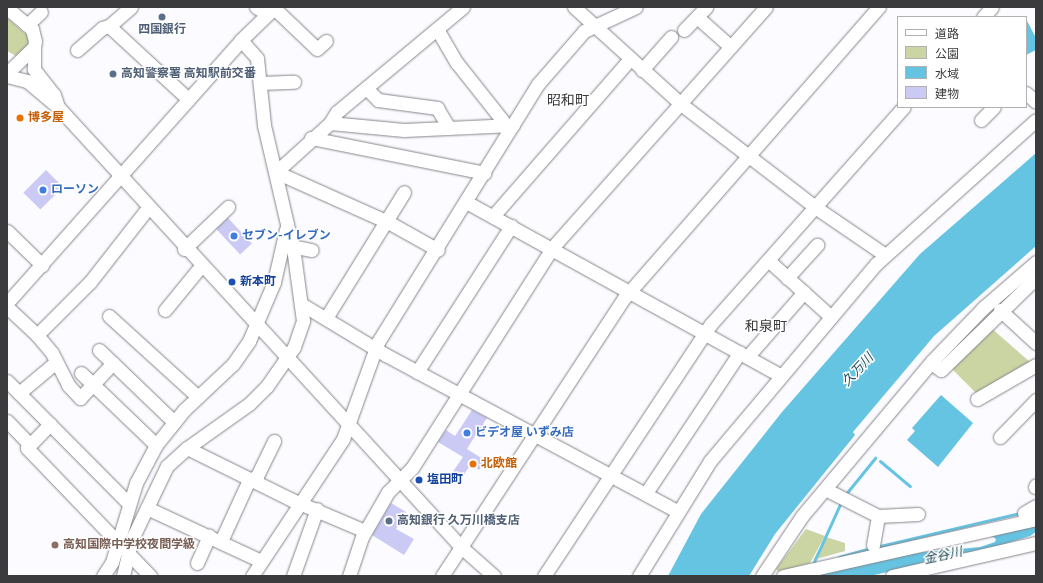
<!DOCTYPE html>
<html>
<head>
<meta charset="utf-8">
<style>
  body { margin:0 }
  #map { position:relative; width:1043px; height:583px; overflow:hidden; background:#fcfbff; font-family:"Public Sans","Noto Sans JP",sans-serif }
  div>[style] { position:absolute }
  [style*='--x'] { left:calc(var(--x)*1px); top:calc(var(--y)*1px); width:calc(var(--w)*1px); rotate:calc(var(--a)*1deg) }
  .green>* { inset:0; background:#cad5a3 }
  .water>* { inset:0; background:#65c4e2 }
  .stream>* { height:3px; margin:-1.5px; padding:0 1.5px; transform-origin:1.5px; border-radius:1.5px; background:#65c4e2 }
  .building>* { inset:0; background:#cbcaf5; transform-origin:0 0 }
  .roads { filter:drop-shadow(0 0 1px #86858c) drop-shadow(0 0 1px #86858c) }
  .minor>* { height:13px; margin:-6.5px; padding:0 6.5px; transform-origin:6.5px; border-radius:6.5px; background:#fff }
  .dots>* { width:11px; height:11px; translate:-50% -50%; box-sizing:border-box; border:2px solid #fff; border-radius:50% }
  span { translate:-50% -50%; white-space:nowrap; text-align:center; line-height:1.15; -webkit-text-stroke:3px #fff; paint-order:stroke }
  .service-label { font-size:12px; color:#4e5e75; font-weight:700 }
  .left { translate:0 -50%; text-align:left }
  .food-label { font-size:12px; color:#c56008; font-weight:700 }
  .shop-label { font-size:12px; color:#366cbe; font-weight:700 }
  .transit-label { font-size:12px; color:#164399; font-weight:700 }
  .education-label { font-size:12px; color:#785e54; font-weight:700 }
  .water-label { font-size:13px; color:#214b58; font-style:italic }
  .quarter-label { font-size:14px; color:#3b3b3e }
  .frame { position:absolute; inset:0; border:8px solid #3b3b3e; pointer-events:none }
  .legend { position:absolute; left:897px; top:16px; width:130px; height:92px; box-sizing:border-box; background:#fff; border:1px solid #b1b1b2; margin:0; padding:5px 7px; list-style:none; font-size:12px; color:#3b3b3e }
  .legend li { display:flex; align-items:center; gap:8px; height:20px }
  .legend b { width:20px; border:1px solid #b1b1b2 }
</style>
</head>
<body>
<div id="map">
  <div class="green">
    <div style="clip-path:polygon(7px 18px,28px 36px,29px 45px,16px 56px,7px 51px)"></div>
    <div style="clip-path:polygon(990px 327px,1031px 363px,977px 394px,951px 368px)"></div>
    <div style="clip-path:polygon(806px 529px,825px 536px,810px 563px,779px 572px,776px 569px)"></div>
    <div style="clip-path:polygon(826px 537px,845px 543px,845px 551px,813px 560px)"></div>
  </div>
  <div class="water">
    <div style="clip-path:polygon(1026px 19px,1036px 38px,1036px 50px,1026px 55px)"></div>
    <div style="clip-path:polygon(1036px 153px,1036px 246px,934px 336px,853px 432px,855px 435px,775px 534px,749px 576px,668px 576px,701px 514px,782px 412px,920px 254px)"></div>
    <div style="clip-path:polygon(941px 395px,973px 423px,938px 467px,907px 440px,915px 431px,912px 428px)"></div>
    <div style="clip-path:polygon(1036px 525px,1036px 532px,1030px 536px,992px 548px,870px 576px,812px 576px,915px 553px,980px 547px,995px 542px,996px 539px,990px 535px)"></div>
  </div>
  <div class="stream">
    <div style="--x:880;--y:461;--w:39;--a:40"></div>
    <div style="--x:845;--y:495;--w:48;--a:-51"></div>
    <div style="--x:876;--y:547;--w:148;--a:-13.3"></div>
    <div style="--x:839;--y:557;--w:32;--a:-16"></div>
    <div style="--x:813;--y:564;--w:68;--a:-65.7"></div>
  </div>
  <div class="building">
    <div style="left:46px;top:170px;width:24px;height:32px;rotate:45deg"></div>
    <div style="left:228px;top:218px;width:35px;height:16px;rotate:47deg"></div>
    <div style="clip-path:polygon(472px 410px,487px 418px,483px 424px,487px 427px,483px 434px,478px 431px,467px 449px,486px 461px,479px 470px,471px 464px,461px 479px,452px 473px,463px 457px,438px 442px,446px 430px,455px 436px)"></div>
    <div style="clip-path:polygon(391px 503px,406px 512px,396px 529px,414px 539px,404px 555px,372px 535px)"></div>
  </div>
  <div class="roads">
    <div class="minor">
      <div style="--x:131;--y:7;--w:29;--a:139"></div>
      <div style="--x:109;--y:26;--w:108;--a:42.7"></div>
      <div style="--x:256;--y:7;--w:13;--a:32"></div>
      <div style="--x:574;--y:7;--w:144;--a:42.2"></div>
      <div style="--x:681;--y:104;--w:169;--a:37.5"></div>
      <div style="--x:815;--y:207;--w:85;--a:34.4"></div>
      <div style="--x:7;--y:8;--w:33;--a:40"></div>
      <div style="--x:32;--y:29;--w:12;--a:76"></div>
      <div style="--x:35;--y:41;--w:6;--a:99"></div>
      <div style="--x:34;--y:47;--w:37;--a:136"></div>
      <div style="--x:274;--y:8;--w:59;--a:43.6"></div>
      <div style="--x:317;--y:49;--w:12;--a:-42"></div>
      <div style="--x:697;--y:17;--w:45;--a:41.4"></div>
      <div style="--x:983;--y:17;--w:13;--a:-48"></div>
      <div style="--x:27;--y:25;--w:19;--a:-43"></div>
      <div style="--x:437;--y:29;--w:39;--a:60"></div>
      <div style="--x:457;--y:63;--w:80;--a:51.6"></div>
      <div style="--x:684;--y:30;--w:32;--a:-46"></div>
      <div style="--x:77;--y:50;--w:33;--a:-41"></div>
      <div style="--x:102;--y:28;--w:7;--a:-16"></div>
      <div style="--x:642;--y:70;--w:44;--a:-48.7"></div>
      <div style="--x:7;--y:76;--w:21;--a:14"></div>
      <div style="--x:27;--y:81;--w:40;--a:40"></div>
      <div style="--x:58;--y:107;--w:13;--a:-108"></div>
      <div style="--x:54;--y:95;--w:33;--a:-128"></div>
      <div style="--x:34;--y:69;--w:22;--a:-90"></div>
      <div style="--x:260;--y:83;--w:34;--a:-2"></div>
      <div style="--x:366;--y:88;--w:17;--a:45"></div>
      <div style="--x:378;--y:100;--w:60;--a:7.7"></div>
      <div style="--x:437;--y:108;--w:23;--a:59"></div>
      <div style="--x:1026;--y:93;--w:13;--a:42"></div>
      <div style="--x:58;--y:107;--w:597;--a:47.51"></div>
      <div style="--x:461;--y:547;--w:44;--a:41.3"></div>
      <div style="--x:981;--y:120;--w:18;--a:-45"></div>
      <div style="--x:330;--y:123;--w:74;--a:5.4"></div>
      <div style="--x:404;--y:130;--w:109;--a:-2.6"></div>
      <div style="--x:311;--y:138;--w:177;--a:11.4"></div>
      <div style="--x:276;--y:172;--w:73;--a:-42.2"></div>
      <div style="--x:330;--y:123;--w:13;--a:-58"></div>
      <div style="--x:337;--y:112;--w:164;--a:-39.8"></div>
      <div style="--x:276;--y:172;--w:123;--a:24.1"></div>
      <div style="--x:388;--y:222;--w:57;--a:29.2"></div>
      <div style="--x:468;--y:203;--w:356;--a:28.9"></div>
      <div style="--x:493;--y:216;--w:207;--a:-48.9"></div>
      <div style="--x:7;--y:231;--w:49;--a:44.2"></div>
      <div style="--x:291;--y:246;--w:21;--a:11"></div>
      <div style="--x:184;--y:249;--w:61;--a:-43.7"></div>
      <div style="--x:768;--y:260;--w:85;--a:42.1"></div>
      <div style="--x:787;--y:278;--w:45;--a:-47.7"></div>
      <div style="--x:7;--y:303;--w:352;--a:-48.3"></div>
      <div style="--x:241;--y:40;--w:47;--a:-44.1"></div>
      <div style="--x:303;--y:305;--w:97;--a:31.1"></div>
      <div style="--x:386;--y:355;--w:330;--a:28.2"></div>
      <div style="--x:7;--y:307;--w:41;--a:43"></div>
      <div style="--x:37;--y:335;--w:75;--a:-45"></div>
      <div style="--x:90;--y:282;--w:93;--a:-52"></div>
      <div style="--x:165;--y:310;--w:57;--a:-50.7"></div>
      <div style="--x:1000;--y:310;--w:49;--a:42.5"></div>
      <div style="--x:109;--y:316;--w:120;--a:42.3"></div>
      <div style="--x:326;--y:318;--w:148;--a:-58.2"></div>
      <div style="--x:37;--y:335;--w:23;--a:50"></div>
      <div style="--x:52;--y:353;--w:36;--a:63"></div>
      <div style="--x:68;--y:385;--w:18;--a:47"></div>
      <div style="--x:80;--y:398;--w:48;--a:-46.7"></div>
      <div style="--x:99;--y:350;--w:104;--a:43.8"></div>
      <div style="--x:748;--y:356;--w:85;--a:-48.8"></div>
      <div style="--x:931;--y:363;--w:12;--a:35"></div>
      <div style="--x:941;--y:370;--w:132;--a:-44.1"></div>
      <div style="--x:417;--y:372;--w:174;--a:-57.2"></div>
      <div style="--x:81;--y:373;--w:104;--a:43.8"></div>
      <div style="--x:7;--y:381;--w:173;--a:45.2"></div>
      <div style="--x:19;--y:393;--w:48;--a:-40"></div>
      <div style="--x:977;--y:399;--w:68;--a:-30"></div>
      <div style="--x:7;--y:421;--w:32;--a:46"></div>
      <div style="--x:50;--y:424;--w:33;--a:134"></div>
      <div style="--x:27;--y:448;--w:178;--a:46.1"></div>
      <div style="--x:1000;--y:437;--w:52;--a:-45.8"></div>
      <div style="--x:187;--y:448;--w:117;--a:26.3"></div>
      <div style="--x:292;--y:500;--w:79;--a:23"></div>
      <div style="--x:1035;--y:487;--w:2;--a:-63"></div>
      <div style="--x:825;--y:489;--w:59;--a:27"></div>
      <div style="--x:878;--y:516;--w:40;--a:-2.9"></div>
      <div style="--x:646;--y:493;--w:169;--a:-56.3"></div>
      <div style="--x:147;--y:508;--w:126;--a:24.9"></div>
      <div style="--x:1024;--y:513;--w:14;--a:-30"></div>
      <div style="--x:221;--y:541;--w:65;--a:-65.4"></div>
      <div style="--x:248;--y:482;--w:11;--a:-34"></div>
      <div style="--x:257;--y:476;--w:39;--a:-64"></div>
      <div style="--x:873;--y:545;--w:29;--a:-80"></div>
      <div style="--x:197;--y:563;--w:30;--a:-66"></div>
      <div style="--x:103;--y:576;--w:17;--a:-57"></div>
      <div style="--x:112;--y:562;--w:83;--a:-73.1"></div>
      <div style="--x:136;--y:483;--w:43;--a:-62.2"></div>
      <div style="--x:156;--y:445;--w:45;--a:-51.3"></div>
      <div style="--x:184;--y:410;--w:67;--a:-43.2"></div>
      <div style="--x:233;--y:364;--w:28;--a:-55"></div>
      <div style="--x:249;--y:341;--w:64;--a:-67"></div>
      <div style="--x:274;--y:282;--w:54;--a:-77.2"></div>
      <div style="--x:123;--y:576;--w:36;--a:-77"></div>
      <div style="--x:131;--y:541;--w:83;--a:-64.4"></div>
      <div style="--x:167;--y:466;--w:27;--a:-42"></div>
      <div style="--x:187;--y:448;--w:76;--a:-35.4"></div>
      <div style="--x:249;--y:404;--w:25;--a:-45"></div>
      <div style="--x:267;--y:386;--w:47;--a:-55.3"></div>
      <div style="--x:294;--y:347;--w:28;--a:-71"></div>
      <div style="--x:303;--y:321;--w:68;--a:-97.7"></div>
      <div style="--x:294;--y:254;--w:132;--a:-103.1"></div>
      <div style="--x:264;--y:125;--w:67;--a:-96"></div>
      <div style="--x:257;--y:58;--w:24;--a:-132"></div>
      <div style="--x:252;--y:576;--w:164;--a:-56.4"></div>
      <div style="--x:343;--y:439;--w:103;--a:-70.2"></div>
      <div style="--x:378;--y:342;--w:304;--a:-58.2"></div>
      <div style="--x:538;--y:84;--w:70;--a:-49"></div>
      <div style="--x:584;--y:31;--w:57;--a:-24.8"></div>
      <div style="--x:293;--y:576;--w:71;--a:-70.3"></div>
      <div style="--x:349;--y:576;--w:41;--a:-71.6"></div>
      <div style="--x:362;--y:537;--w:52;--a:-60"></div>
      <div style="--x:388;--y:492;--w:34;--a:-45"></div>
      <div style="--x:412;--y:468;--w:261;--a:-57.5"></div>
      <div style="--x:552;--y:248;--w:322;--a:-48.4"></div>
      <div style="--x:442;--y:576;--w:332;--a:-56.8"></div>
      <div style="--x:624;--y:298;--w:387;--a:-48.8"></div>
      <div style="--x:544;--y:576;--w:302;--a:-56.5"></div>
      <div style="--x:711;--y:324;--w:290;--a:-48.4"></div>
      <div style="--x:639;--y:576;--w:135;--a:-58.3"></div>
      <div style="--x:710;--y:461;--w:258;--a:-49.9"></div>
      <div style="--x:876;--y:264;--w:215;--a:-42"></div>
      <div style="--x:762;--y:576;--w:72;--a:-56.3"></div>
      <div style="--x:802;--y:516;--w:202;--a:-50"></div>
      <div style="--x:932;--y:361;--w:74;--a:-46.1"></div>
      <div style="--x:983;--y:308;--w:70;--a:-41"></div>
      <div style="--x:783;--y:576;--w:259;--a:-12.7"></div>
      <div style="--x:892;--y:576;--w:148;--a:-12.9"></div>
    </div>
  </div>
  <div class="dots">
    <div style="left:162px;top:17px;background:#5c6f8a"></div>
    <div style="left:113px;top:74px;background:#5c6f8a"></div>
    <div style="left:20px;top:118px;background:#e8710a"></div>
    <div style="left:43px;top:190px;background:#3f7fe0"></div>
    <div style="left:234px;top:236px;background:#3f7fe0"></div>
    <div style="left:232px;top:282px;background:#1a4fb4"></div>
    <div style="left:467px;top:433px;background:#3f7fe0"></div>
    <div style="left:473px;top:464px;background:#e8710a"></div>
    <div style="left:419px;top:480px;background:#1a4fb4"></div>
    <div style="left:389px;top:521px;background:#5c6f8a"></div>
    <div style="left:55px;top:545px;background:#8d6e63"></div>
  </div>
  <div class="service-label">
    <span style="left:162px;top:30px">四国銀行</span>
    <span class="left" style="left:121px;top:74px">高知警察署 高知駅前交番</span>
    <span class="left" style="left:397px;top:521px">高知銀行 久万川橋支店</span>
  </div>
  <div class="food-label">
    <span class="left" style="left:28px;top:118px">博多屋</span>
    <span class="left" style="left:481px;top:464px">北欧館</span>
  </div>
  <div class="shop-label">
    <span class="left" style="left:51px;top:190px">ローソン</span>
    <span class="left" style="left:242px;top:236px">セブン-イレブン</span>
    <span class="left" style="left:475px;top:433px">ビデオ屋 いずみ店</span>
  </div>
  <div class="transit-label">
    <span class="left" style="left:240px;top:282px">新本町</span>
    <span class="left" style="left:427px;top:480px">塩田町</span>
  </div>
  <div class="education-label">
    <span class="left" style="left:63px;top:545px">高知国際中学校夜間学級</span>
  </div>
  <div class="water-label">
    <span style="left:858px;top:370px;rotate:-47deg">久万川</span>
    <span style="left:943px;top:556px;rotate:-12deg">金谷川</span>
  </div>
  <div class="quarter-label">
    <span style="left:568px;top:100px">昭和町</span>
    <span style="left:766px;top:326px">和泉町</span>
  </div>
  <div class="frame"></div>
  <ul class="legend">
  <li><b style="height:5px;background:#fff"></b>道路</li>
  <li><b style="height:11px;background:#cad5a3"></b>公園</li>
  <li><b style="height:11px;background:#65c4e2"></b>水域</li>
  <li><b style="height:11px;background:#cbcaf5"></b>建物</li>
  </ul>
</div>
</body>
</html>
